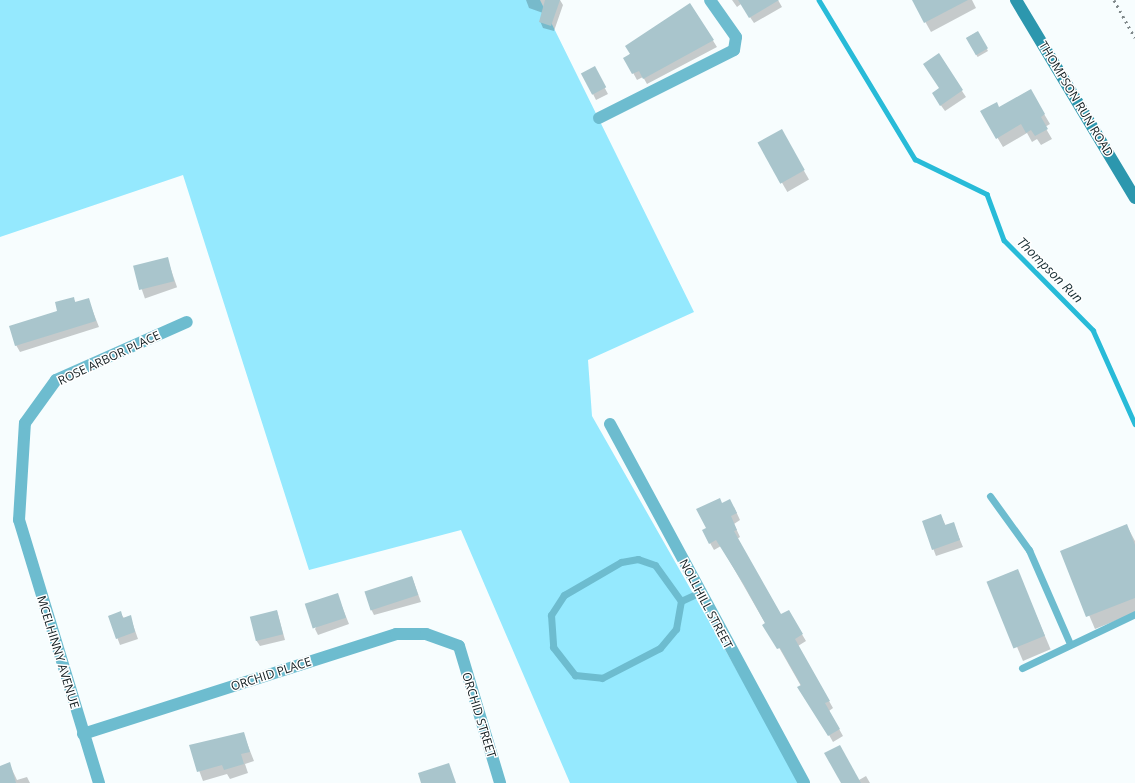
<!DOCTYPE html>
<html>
<head>
<meta charset="utf-8">
<style>
  body { margin:0 }
  #map { position:relative; width:1135px; height:783px; overflow:hidden; background:#f7fdfe; font-family:"Open Sans",sans-serif }
  div>[style] { position:absolute }
  [style*='--x'] { left:calc(var(--x)*1px); top:calc(var(--y)*1px); width:calc(var(--w)*1px); rotate:calc(var(--a)*1deg) }
  .green>* { inset:0; background:#95e9fe }
  .shadow>* { inset:0; background:#0003; transform-origin:0 0 }
  .stream>* { height:4.5px; margin:-2.25px; padding:0 2.25px; transform-origin:2.25px; border-radius:2.25px; background:#28bbd8 }
  .building>* { inset:0; background:#a9c5cc; transform-origin:0 0 }
  .lane>* { height:7px; margin:-3.5px; padding:0 3.5px; transform-origin:3.5px; border-radius:3.5px; background:#6dbccf }
  .street>* { height:12px; margin:-6px; padding:0 6px; transform-origin:6px; border-radius:6px; background:#6dbccf }
  .secondary>* { height:12px; margin:-6px; padding:0 6px; transform-origin:6px; border-radius:6px; background:#2c97ae }
  .rail>* { height:3px; margin-top:-1.5px; transform-origin:0; background:repeating-linear-gradient(90deg,#7f888a 0 2px,transparent 0 6px) }
  span { translate:-50% -50%; white-space:nowrap; text-align:center; line-height:1.15; -webkit-text-stroke:3px #fff; paint-order:stroke }
  .street-label { font-size:12px; color:#131e21 }
  .water-label { font-size:13px; color:#192f35; font-style:italic }
</style>
</head>
<body>
<div id="map">
  <div class="green">
    <div style="clip-path:polygon(0 0,540px 0,694px 312px,588px 360px,592px 416px,801px 783px,570px 783px,461px 530px,309px 570px,183px 175px,0 237px)"></div>
  </div>
  <div class="shadow">
    <div style="clip-path:polygon(526px 0,560px 0,563px 5px,554px 31px,543px 28px,540px 21px,543px 13px,529px 8px)"></div>
    <div style="clip-path:polygon(732px 0,778px 0,782px 7px,754px 23px,741px 4px,737px 7px)"></div>
    <div style="clip-path:polygon(913px 0,972px 0,976px 8px,931px 32px)"></div>
    <div style="clip-path:polygon(690px 4px,717px 47px,647px 84px,643px 77px,637px 80px,625px 58px)"></div>
    <div style="left:977px;top:32px;width:22px;height:12px;rotate:60deg"></div>
    <div style="clip-path:polygon(938px 55px,966px 97px,945px 111px,937px 100px,940px 89px)"></div>
    <div style="clip-path:polygon(594px 68px,608px 94px,596px 100px,593px 94px)"></div>
    <div style="clip-path:polygon(1030px 90px,1050px 124px,1045px 127px,1052px 139px,1041px 145px,1037px 139px,1032px 142px,1027px 133px,1003px 147px,982px 112px,999px 108px)"></div>
    <div style="left:781px;top:131px;width:56px;height:25px;rotate:60deg"></div>
    <div style="left:167px;top:258px;width:31px;height:34px;rotate:71deg"></div>
    <div style="clip-path:polygon(73px 298px,76px 303px,88px 299px,99px 327px,20px 352px,16px 345px)"></div>
    <div style="clip-path:polygon(723px 504px,734px 507px,740px 520px,734px 524px,740px 537px,737px 539px,781px 615px,788px 611px,806px 641px,798px 646px,833px 708px,829px 711px,843px 736px,833px 742px,721px 546px,714px 550px,710px 543px,707px 529px)"></div>
    <div style="clip-path:polygon(941px 516px,946px 526px,953px 523px,963px 547px,936px 556px,923px 522px)"></div>
    <div style="clip-path:polygon(1127px 526px,1135px 541px,1135px 613px,1095px 629px,1062px 552px)"></div>
    <div style="left:1017px;top:570px;width:86px;height:30px;rotate:67deg"></div>
    <div style="clip-path:polygon(412px 577px,421px 602px,374px 615px,371px 609px)"></div>
    <div style="clip-path:polygon(337px 594px,349px 624px,318px 635px,315px 629px)"></div>
    <div style="clip-path:polygon(277px 611px,285px 640px,260px 646px,256px 640px)"></div>
    <div style="clip-path:polygon(120px 613px,124px 618px,130px 616px,138px 639px,120px 645px,109px 616px)"></div>
    <div style="clip-path:polygon(243px 733px,254px 761px,245px 764px,248px 773px,230px 779px,227px 774px,203px 781px,190px 746px)"></div>
    <div style="clip-path:polygon(9px 763px,17px 780px,27px 777px,30px 783px,0 783px,0 767px)"></div>
    <div style="clip-path:polygon(866px 776px,870px 783px,843px 783px,859px 780px)"></div>
  </div>
  <div class="stream">
    <div style="--x:819;--y:0;--w:186;--a:58.9"></div>
    <div style="--x:915;--y:159;--w:80;--a:25.9"></div>
    <div style="--x:987;--y:194;--w:49;--a:69.7"></div>
    <div style="--x:1004;--y:240;--w:127;--a:45.3"></div>
    <div style="--x:1093;--y:330;--w:103;--a:65.9"></div>
  </div>
  <div class="building">
    <div style="clip-path:polygon(545px 0,560px 0,551px 26px,539px 22px)"></div>
    <div style="clip-path:polygon(738px 0,779px 0,749px 18px)"></div>
    <div style="clip-path:polygon(912px 0,968px 0,924px 23px)"></div>
    <div style="clip-path:polygon(690px 3px,714px 40px,643px 79px,639px 71px,632px 74px,623px 58px,630px 54px,625px 46px)"></div>
    <div style="left:978px;top:31px;width:20px;height:14px;rotate:60deg"></div>
    <div style="clip-path:polygon(939px 53px,963px 90px,940px 106px,932px 93px,939px 88px,923px 64px)"></div>
    <div style="left:595px;top:66px;width:24px;height:16px;rotate:62deg"></div>
    <div style="clip-path:polygon(1031px 89px,1045px 114px,1041px 117px,1048px 129px,1035px 136px,1031px 130px,1026px 133px,1021px 124px,996px 139px,980px 111px,997px 102px,999px 107px)"></div>
    <div style="left:782px;top:129px;width:47px;height:28px;rotate:61deg"></div>
    <div style="left:168px;top:257px;width:25px;height:36px;rotate:76deg"></div>
    <div style="clip-path:polygon(74px 297px,75px 302px,89px 298px,96px 321px,15px 346px,9px 326px,57px 311px,55px 302px)"></div>
    <div style="clip-path:polygon(720px 498px,722px 503px,730px 499px,737px 513px,731px 516px,737px 530px,734px 531px,781px 614px,789px 610px,803px 634px,795px 639px,830px 701px,825px 703px,840px 729px,828px 736px,797px 687px,801px 685px,780px 648px,777px 649px,762px 625px,765px 623px,744px 585px,716px 540px,709px 544px,702px 530px,706px 528px,696px 509px)"></div>
    <div style="clip-path:polygon(941px 514px,945px 525px,954px 522px,960px 540px,932px 550px,922px 521px)"></div>
    <div style="clip-path:polygon(1127px 524px,1135px 545px,1135px 598px,1086px 617px,1060px 551px)"></div>
    <div style="left:1018px;top:569px;width:72px;height:34px;rotate:68deg"></div>
    <div style="left:412px;top:576px;width:20px;height:50px;rotate:72deg"></div>
    <div style="left:338px;top:593px;width:26px;height:35px;rotate:72deg"></div>
    <div style="left:277px;top:610px;width:25px;height:28px;rotate:76deg"></div>
    <div style="clip-path:polygon(121px 611px,123px 618px,131px 615px,135px 632px,116px 639px,108px 616px)"></div>
    <div style="clip-path:polygon(244px 732px,250px 752px,241px 754px,244px 764px,224px 770px,222px 765px,197px 772px,189px 745px)"></div>
    <div style="clip-path:polygon(840px 745px,861px 783px,841px 783px,824px 753px)"></div>
    <div style="clip-path:polygon(10px 762px,16px 783px,0 783px,0 766px)"></div>
    <div style="clip-path:polygon(449px 763px,456px 783px,421px 783px,418px 773px)"></div>
  </div>
  <div class="lane">
    <div style="--x:990;--y:496;--w:67;--a:54.2"></div>
    <div style="--x:1029;--y:550;--w:103;--a:66.4"></div>
    <div style="--x:681;--y:601;--w:44;--a:-125.8"></div>
    <div style="--x:655;--y:565;--w:18;--a:-161"></div>
    <div style="--x:638;--y:559;--w:17;--a:170"></div>
    <div style="--x:621;--y:562;--w:66;--a:149.9"></div>
    <div style="--x:564;--y:595;--w:24;--a:123"></div>
    <div style="--x:551;--y:615;--w:32;--a:86"></div>
    <div style="--x:553;--y:647;--w:36;--a:52"></div>
    <div style="--x:575;--y:675;--w:27;--a:6"></div>
    <div style="--x:602;--y:678;--w:65;--a:-27.3"></div>
    <div style="--x:660;--y:648;--w:25;--a:-50"></div>
    <div style="--x:676;--y:629;--w:28;--a:-80"></div>
    <div style="--x:681;--y:601;--w:21;--a:-25"></div>
    <div style="--x:1022;--y:668;--w:125;--a:-25.5"></div>
  </div>
  <div class="street">
    <div style="--x:599;--y:118;--w:151;--a:-26.7"></div>
    <div style="--x:734;--y:50;--w:13;--a:-81"></div>
    <div style="--x:736;--y:37;--w:45;--a:-125.1"></div>
    <div style="--x:610;--y:424;--w:408;--a:61.6"></div>
    <div style="--x:83;--y:734;--w:329;--a:-17.7"></div>
    <div style="--x:396;--y:634;--w:30;--a:0"></div>
    <div style="--x:426;--y:634;--w:35;--a:20"></div>
    <div style="--x:459;--y:646;--w:143;--a:73.3"></div>
    <div style="--x:99;--y:783;--w:275;--a:-106.9"></div>
    <div style="--x:19;--y:520;--w:97;--a:-86.5"></div>
    <div style="--x:25;--y:423;--w:53;--a:-54.2"></div>
    <div style="--x:56;--y:380;--w:143;--a:-23.9"></div>
  </div>
  <div class="secondary">
    <div style="--x:1016;--y:0;--w:231;--a:59"></div>
  </div>
  <div class="rail">
    <div style="--x:1114;--y:0;--w:43;--a:61.1"></div>
  </div>
  <div class="street-label">
    <span style="left:1076px;top:99px;rotate:59deg">THOMPSON RUN ROAD</span>
    <span style="left:109px;top:358px;rotate:-25deg">ROSE ARBOR PLACE</span>
    <span style="left:706px;top:604px;rotate:62deg">NOLLHILL STREET</span>
    <span style="left:58px;top:652px;rotate:73deg">MCELHINNY AVENUE</span>
    <span style="left:271px;top:674px;rotate:-18deg">ORCHID PLACE</span>
    <span style="left:479px;top:715px;rotate:73deg">ORCHID STREET</span>
  </div>
  <div class="water-label">
    <span style="left:1050px;top:270px;rotate:45deg">Thompson Run</span>
  </div>
</div>
</body>
</html>
